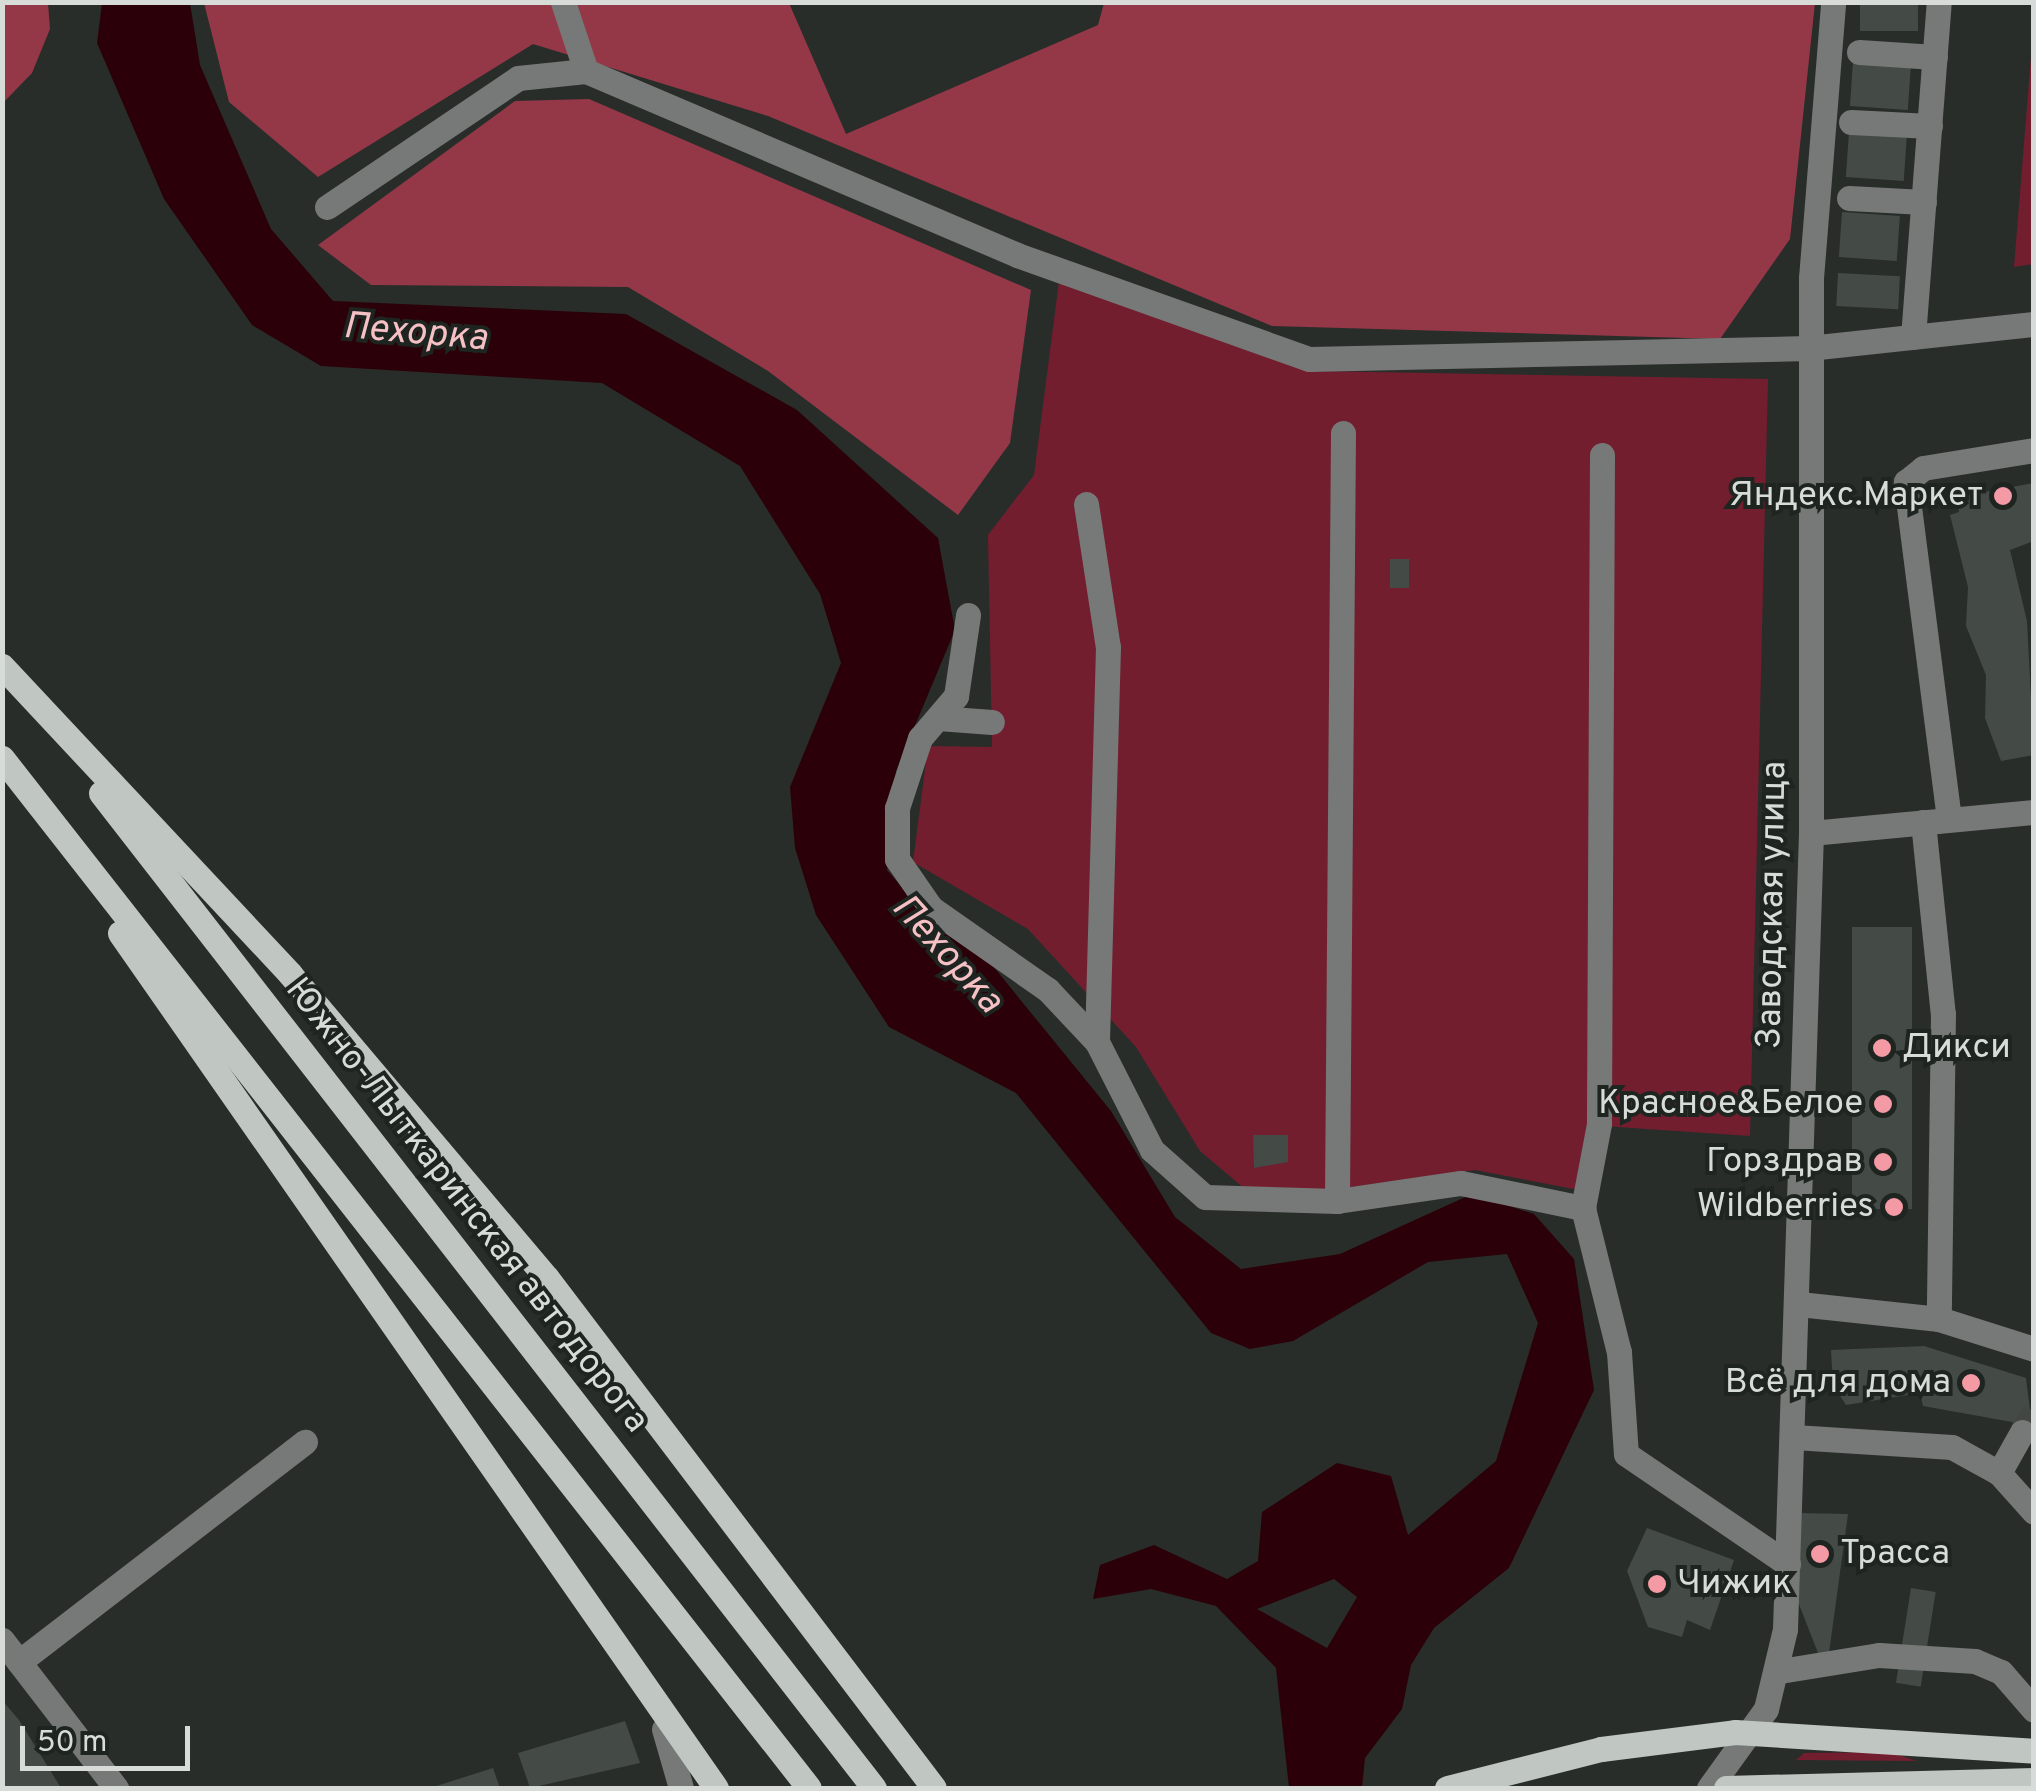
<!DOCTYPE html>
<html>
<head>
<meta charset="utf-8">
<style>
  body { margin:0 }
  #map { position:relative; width:2036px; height:1791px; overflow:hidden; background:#282d2a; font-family:Overpass,sans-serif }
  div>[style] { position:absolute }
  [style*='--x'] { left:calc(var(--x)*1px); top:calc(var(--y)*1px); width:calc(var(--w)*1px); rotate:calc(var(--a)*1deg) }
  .green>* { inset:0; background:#721e2f }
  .forest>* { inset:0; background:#943848 }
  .water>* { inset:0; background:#2b0009 }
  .building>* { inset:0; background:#444a46; transform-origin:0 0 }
  .minor-tunnel>* { height:25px; margin-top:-12.5px; transform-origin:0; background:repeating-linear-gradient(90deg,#424744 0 25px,transparent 0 37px) }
  .minor>* { height:25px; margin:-12.5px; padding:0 12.5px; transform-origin:12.5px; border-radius:12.5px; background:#767977 }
  .major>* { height:25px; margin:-12.5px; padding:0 12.5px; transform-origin:12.5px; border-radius:12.5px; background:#c0c6c2 }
  .dots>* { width:28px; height:28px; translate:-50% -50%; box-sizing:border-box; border:5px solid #1e2420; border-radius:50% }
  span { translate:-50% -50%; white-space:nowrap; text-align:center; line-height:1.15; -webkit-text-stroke:8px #1e2420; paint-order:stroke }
  .poi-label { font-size:35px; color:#d8dcd9 }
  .right { translate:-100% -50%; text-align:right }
  .left { translate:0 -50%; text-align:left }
  .street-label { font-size:35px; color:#d8dcd9 }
  .water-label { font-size:38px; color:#f6c1c5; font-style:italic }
  .frame { position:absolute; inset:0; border:5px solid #d8dcd9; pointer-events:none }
  .scale { position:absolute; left:20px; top:1726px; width:170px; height:45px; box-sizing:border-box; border:5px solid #d8dcd9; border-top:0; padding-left:12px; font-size:30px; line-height:35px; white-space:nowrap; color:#d8dcd9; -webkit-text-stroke:8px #1e2420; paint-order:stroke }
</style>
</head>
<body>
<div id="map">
  <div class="green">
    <div style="clip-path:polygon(2033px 32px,2033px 264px,2014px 267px)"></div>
    <div style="clip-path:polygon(1059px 281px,1314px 371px,1768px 379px,1750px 1136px,1588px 1125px,1579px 1190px,1475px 1170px,1258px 1200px,1200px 1151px,1136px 1047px,1028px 929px,913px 862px,928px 746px,992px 747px,988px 535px,1034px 475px)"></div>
    <div style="clip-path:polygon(1890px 1752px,1917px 1761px,1796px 1760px,1804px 1753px)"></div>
  </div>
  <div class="forest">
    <div style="clip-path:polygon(3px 2px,48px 3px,50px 29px,32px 73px,3px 103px)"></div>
    <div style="clip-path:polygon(204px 3px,789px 3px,846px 134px,1098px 25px,1104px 3px,1815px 3px,1790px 239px,1720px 339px,1272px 326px,768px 116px,533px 44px,318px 177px,229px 102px)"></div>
    <div style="clip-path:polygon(589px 99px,1031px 290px,1010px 443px,958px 515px,768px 371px,628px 287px,371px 285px,318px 245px,515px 101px)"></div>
  </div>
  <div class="water">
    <div style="clip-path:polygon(evenodd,102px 3px,190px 3px,200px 65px,271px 229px,333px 301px,626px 314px,797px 410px,938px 538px,955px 630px,896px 771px,887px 870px,925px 914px,979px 949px,1111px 1111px,1175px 1217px,1241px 1269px,1340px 1254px,1472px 1194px,1534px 1214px,1574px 1259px,1594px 1390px,1509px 1568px,1434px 1628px,1411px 1665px,1402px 1709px,1365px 1758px,1362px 1788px,1289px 1788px,1276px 1668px,1216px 1606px,1151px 1589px,1093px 1599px,1100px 1565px,1154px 1545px,1227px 1579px,1258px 1561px,1262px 1512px,1337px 1463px,1391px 1476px,1408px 1535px,1496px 1461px,1538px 1323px,1507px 1254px,1428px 1262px,1293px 1341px,1250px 1349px,1211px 1333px,1016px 1093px,889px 1027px,816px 915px,795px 848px,790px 787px,841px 663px,820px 594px,740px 466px,602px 383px,321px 366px,252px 325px,164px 199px,97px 43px,102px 3px,1334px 1579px,1357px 1597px,1327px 1648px,1257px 1609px,1334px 1579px)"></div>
  </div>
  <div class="building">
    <div style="left:1860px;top:2px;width:58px;height:29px"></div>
    <div style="left:1853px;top:62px;width:58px;height:44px;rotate:4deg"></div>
    <div style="left:1849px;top:132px;width:58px;height:45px;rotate:4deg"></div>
    <div style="left:1842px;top:212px;width:58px;height:45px;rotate:4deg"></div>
    <div style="left:1838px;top:273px;width:62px;height:33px;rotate:3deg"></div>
    <div style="clip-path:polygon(2034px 483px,2031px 542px,2010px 550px,2027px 621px,2034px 755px,2001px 761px,1985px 718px,1986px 675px,1966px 626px,1968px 587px,1950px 515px,1959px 512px,1957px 497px)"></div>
    <div style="left:1390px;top:559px;width:19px;height:29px"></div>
    <div style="left:1912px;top:927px;width:282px;height:60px;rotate:90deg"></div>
    <div style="clip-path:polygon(1253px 1135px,1288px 1135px,1288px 1162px,1254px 1168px)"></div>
    <div style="clip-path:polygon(1924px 1346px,2026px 1378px,2034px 1441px,2012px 1422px,1923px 1406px,1920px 1393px,1846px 1405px,1833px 1385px,1831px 1350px)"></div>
    <div style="clip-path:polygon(1799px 1513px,1848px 1514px,1829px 1653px,1818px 1653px,1795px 1594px)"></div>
    <div style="clip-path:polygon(1647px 1528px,1734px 1560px,1710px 1630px,1687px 1620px,1682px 1637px,1648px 1627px,1627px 1571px)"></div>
    <div style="left:1911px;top:1588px;width:25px;height:96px;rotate:9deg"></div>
    <div style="clip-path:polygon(2px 1700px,19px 1720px,61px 1788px,2px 1788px)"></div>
    <div style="clip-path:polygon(625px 1721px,640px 1763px,530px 1788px,518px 1753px)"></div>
    <div style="clip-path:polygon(493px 1768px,500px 1788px,430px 1788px)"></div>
  </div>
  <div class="minor-tunnel">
    <div style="--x:2022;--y:1432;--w:24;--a:-60"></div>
  </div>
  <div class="minor">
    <div style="--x:563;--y:2;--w:73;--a:71.6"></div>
    <div style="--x:1859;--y:52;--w:76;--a:3.8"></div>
    <div style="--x:1851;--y:122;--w:79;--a:2.9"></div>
    <div style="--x:1849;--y:198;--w:75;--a:3.1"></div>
    <div style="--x:327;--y:207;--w:230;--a:-34"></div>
    <div style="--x:518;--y:78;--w:68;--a:-5.9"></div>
    <div style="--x:586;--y:71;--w:469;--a:23.1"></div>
    <div style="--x:1017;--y:255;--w:310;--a:19.6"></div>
    <div style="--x:1309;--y:359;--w:500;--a:-1.26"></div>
    <div style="--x:1809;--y:348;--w:226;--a:-6.1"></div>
    <div style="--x:1913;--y:337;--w:336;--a:-85.6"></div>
    <div style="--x:1343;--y:433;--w:768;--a:90.45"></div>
    <div style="--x:1337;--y:1201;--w:125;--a:-8.3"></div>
    <div style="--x:1461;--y:1183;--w:125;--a:11.6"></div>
    <div style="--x:1602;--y:455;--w:669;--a:90.26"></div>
    <div style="--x:1599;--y:1124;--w:86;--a:100.8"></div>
    <div style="--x:1583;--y:1208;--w:148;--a:76"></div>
    <div style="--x:1619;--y:1352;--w:102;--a:86.1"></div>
    <div style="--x:1626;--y:1454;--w:196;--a:34.2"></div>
    <div style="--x:1086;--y:504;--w:145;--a:81.3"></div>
    <div style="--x:1108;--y:647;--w:395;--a:91.6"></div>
    <div style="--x:1097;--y:1042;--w:121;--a:63"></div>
    <div style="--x:1152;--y:1150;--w:71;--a:41.6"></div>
    <div style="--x:1205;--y:1197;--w:132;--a:1.7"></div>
    <div style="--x:968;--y:615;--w:82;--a:98.4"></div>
    <div style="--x:956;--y:696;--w:55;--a:130.6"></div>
    <div style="--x:920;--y:738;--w:74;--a:108.2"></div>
    <div style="--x:897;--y:808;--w:51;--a:90"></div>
    <div style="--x:897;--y:859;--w:60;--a:55.2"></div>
    <div style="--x:931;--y:908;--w:143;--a:35"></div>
    <div style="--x:1048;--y:990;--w:71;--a:46.7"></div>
    <div style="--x:938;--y:718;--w:54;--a:4.2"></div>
    <div style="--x:1949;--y:819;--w:340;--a:-97.3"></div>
    <div style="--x:1906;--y:482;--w:22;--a:-39"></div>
    <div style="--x:1923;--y:468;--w:112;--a:-9.2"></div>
    <div style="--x:1923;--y:822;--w:193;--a:84.1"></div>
    <div style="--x:1943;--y:1014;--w:305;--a:90.8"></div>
    <div style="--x:1811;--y:833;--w:224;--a:-5.4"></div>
    <div style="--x:1799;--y:1304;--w:141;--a:6.1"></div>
    <div style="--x:1939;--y:1319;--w:100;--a:17.5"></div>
    <div style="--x:1794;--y:1437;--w:158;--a:3.6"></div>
    <div style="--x:1952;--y:1447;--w:54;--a:29"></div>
    <div style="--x:1999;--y:1473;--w:52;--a:48.1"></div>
    <div style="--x:1999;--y:1473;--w:47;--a:-60.7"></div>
    <div style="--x:2;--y:1640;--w:187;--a:52.4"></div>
    <div style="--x:19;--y:1662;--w:361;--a:-37.6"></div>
    <div style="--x:1780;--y:1671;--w:100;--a:-9.2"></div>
    <div style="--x:1879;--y:1655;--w:96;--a:3.6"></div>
    <div style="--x:1975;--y:1661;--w:28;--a:23"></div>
    <div style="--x:2001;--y:1672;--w:50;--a:49"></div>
    <div style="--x:664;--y:1729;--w:61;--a:73.9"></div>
    <div style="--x:1709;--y:1788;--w:97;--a:-54.2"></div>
    <div style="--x:1766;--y:1709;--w:82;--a:-76.6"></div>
    <div style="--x:1785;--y:1629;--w:796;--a:-88.13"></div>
    <div style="--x:1811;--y:833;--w:555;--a:-90"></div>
    <div style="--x:1811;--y:278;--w:277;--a:-85.4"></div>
  </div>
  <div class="major">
    <div style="--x:2;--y:666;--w:422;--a:46.9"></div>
    <div style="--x:290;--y:974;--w:398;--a:49.8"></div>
    <div style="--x:547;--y:1278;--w:640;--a:52.81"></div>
    <div style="--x:2;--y:758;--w:1308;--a:51.92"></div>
    <div style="--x:101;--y:793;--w:1260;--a:52.16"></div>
    <div style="--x:120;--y:933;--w:1042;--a:55.12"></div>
    <div style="--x:1447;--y:1788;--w:159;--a:-14.2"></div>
    <div style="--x:1601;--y:1749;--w:135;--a:-7.2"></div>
    <div style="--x:1735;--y:1732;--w:300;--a:3.6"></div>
    <div style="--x:1726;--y:1788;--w:308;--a:-1.5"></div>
  </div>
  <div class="dots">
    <div style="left:2003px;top:496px;background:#f49aa4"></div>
    <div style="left:1882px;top:1048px;background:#f49aa4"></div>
    <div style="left:1883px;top:1104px;background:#f49aa4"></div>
    <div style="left:1883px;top:1162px;background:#f49aa4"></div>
    <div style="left:1894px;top:1207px;background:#f49aa4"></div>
    <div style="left:1971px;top:1383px;background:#f49aa4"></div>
    <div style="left:1820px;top:1554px;background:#f49aa4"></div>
    <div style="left:1657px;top:1584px;background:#f49aa4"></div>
  </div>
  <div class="poi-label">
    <span class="right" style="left:1983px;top:496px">Яндекс.Маркет</span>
    <span class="left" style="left:1902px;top:1048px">Дикси</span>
    <span class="right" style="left:1863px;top:1104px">Красное&amp;Белое</span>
    <span class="right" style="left:1863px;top:1162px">Горздрав</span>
    <span class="right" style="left:1874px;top:1207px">Wildberries</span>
    <span class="right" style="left:1951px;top:1383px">Всё для дома</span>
    <span class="left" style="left:1840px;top:1554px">Трасса</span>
    <span class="left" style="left:1677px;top:1584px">Чижик</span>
  </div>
  <div class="street-label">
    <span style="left:1773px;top:905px;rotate:-89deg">Заводская улица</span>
    <span style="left:466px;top:1206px;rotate:52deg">Южно-Лыткаринская автодорога</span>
  </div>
  <div class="water-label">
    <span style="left:415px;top:334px;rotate:5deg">Пехорка</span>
    <span style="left:946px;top:955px;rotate:48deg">Пехорка</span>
  </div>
  <div class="frame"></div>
  <div class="scale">50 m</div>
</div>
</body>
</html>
